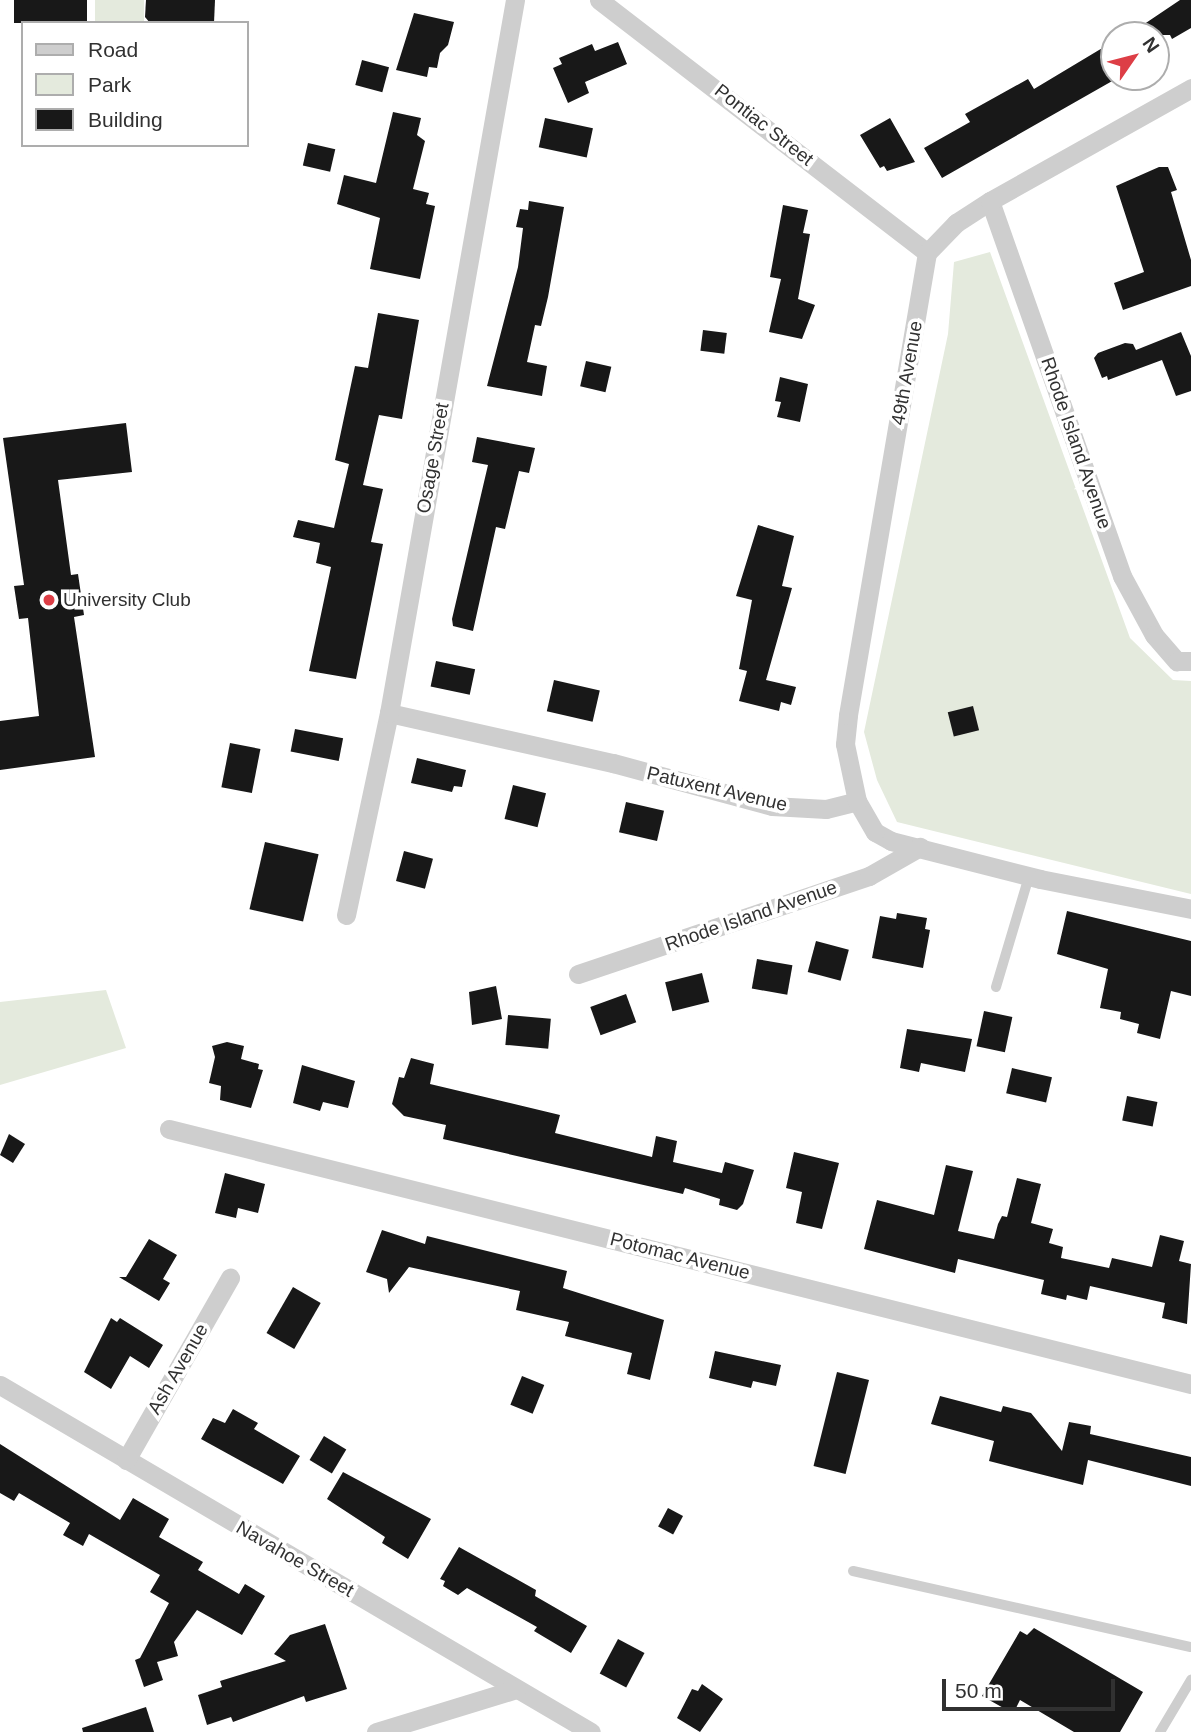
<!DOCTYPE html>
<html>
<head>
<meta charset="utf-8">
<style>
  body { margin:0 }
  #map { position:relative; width:1191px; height:1732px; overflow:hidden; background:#fff; font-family:Helvetica,sans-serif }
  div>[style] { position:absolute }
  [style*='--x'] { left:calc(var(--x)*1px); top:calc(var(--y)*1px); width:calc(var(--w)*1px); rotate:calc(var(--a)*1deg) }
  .green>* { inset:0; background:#e4eadd; transform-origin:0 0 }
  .building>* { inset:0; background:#181818; transform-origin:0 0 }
  .lane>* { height:10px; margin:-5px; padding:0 5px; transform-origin:5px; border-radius:5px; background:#cecece }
  .street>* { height:19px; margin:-9.5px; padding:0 9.5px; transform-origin:9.5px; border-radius:9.5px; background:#cecece }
  .dots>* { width:19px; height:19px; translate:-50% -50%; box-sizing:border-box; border:4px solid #fff; border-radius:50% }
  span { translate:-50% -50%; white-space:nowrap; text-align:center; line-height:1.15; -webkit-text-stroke:7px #fff; paint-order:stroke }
  .street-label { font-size:19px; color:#313131 }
  .poi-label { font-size:19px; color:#313131 }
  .left { translate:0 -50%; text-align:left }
  .legend { position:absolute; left:21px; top:21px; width:228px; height:126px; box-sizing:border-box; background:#fff; border:2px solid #adadad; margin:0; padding:9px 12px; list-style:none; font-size:21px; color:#313131 }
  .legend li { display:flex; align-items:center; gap:14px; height:35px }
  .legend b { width:35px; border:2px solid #adadad }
  .north { position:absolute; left:1100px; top:21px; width:70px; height:70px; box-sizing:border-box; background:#fff; border:2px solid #adadad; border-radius:50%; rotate:55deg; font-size:19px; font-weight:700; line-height:28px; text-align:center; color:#313131 }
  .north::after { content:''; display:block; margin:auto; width:24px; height:32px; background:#dd3e46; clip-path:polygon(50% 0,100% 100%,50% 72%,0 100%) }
  .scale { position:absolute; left:942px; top:1679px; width:173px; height:32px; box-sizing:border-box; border:4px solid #313131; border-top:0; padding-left:9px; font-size:21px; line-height:24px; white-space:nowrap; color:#313131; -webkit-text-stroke:5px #fff; paint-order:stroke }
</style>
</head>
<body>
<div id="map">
  <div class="green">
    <div style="left:95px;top:0;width:49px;height:23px"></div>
    <div style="clip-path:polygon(990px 252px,1130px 638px,1173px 680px,1191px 681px,1191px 894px,897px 822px,877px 780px,864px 732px,948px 334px,954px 262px)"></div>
    <div style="clip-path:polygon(106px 990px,126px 1048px,0 1085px,0 1002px)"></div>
  </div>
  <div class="building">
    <div style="left:14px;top:0;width:73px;height:23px"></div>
    <div style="clip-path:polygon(146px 0,215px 0,214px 23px,150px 23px,145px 17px)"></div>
    <div style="clip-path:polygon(1180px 0,1191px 0,1191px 28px,1172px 39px,1170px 35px,1128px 35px)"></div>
    <div style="clip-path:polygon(414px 13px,454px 22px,448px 45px,440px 53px,437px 68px,429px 67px,427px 77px,396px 70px)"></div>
    <div style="clip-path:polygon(1114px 41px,1114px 80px,942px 178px,924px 148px,970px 122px,965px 114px,1028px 79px,1034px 89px)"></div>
    <div style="clip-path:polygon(618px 42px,627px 64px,585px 82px,589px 93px,568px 103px,553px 68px,562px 64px,559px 58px,592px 44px,595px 51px)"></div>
    <div style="left:362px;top:60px;width:28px;height:26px;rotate:15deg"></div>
    <div style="clip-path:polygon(393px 112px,421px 118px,417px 135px,425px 141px,413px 189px,429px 193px,426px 204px,435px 206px,420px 279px,370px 269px,380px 218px,337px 204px,344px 175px,376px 183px)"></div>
    <div style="left:545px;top:118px;width:49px;height:30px;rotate:12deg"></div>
    <div style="clip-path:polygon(890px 118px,915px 162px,887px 171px,884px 166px,880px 168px,860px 135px)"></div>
    <div style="left:308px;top:143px;width:28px;height:23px;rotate:13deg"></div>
    <div style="clip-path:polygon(1159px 167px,1168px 167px,1177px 190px,1171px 192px,1191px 260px,1191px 286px,1123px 310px,1114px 283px,1144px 272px,1116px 186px)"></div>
    <div style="clip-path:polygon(529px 201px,564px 207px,548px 297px,541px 326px,535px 325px,527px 362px,547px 366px,542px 396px,487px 386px,518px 267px,523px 228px,516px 227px,520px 209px,528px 210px)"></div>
    <div style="clip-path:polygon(783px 205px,808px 210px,803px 233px,810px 234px,798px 299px,815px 305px,802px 339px,769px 332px,781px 279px,770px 277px)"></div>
    <div style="clip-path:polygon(378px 313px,419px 320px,402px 419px,379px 415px,363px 485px,383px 489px,371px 542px,383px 544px,356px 679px,309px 671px,331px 567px,316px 563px,320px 543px,293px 537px,298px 520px,334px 528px,349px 464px,335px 460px,355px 366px,368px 368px)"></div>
    <div style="left:703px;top:330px;width:24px;height:21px;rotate:7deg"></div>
    <div style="clip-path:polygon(1181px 332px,1191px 356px,1191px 391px,1176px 396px,1162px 360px,1108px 380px,1107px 376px,1102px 378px,1094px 358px,1098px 353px,1125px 343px,1133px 344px,1136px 350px)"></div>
    <div style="left:586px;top:361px;width:26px;height:26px;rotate:13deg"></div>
    <div style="clip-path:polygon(780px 377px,808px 384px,800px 422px,777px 417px,781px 402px,775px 401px)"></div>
    <div style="clip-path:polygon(126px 423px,132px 472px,58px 480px,71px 575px,78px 574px,84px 615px,74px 617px,95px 757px,0 770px,0 721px,39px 716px,28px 618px,19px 619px,14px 586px,24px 585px,3px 438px)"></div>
    <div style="clip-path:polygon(477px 437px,535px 448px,529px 473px,519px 471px,505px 529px,496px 527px,473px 631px,453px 626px,452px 619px,488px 465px,472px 462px)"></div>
    <div style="clip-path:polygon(758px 525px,794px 536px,782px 586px,792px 588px,766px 680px,796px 687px,791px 705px,781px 702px,779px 711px,739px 701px,747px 671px,739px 669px,752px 600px,736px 596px)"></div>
    <div style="left:436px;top:661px;width:40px;height:26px;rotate:12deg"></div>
    <div style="left:554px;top:680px;width:47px;height:32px;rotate:13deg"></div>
    <div style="left:973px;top:706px;width:25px;height:26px;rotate:76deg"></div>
    <div style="left:295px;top:729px;width:49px;height:23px;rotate:11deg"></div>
    <div style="left:230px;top:743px;width:31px;height:45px;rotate:11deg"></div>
    <div style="clip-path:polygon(417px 758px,466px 770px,462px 787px,454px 786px,452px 792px,411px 783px)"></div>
    <div style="left:513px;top:785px;width:34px;height:35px;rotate:14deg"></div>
    <div style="left:626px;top:802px;width:39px;height:31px;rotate:13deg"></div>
    <div style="left:265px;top:842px;width:55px;height:69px;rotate:13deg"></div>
    <div style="left:404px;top:851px;width:30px;height:31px;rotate:15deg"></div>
    <div style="clip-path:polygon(1067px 911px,1191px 941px,1191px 996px,1171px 991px,1160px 1039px,1137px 1033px,1139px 1024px,1120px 1019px,1121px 1012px,1100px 1008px,1108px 969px,1057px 954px)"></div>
    <div style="clip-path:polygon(897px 913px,927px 918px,925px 929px,930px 930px,923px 968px,872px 958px,880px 916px,896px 919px)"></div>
    <div style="left:816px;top:941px;width:34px;height:32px;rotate:15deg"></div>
    <div style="left:757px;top:959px;width:36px;height:30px;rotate:10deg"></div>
    <div style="left:702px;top:973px;width:30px;height:38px;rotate:76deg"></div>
    <div style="clip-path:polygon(496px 986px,502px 1019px,472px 1025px,469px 992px)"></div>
    <div style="left:626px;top:994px;width:30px;height:38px;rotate:70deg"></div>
    <div style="left:984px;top:1011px;width:29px;height:36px;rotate:12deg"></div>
    <div style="left:508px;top:1015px;width:43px;height:30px;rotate:5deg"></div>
    <div style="clip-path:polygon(907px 1029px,972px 1039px,965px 1072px,921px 1063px,919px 1072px,900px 1068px)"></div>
    <div style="clip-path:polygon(227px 1042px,244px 1046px,241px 1059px,259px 1064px,258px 1069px,263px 1070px,251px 1108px,220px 1100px,221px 1086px,209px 1083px,215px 1057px,212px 1046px)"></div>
    <div style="clip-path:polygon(411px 1058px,434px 1064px,430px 1084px,560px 1115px,555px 1133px,652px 1157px,656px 1136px,677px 1141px,673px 1162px,722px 1173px,725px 1162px,754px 1170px,743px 1204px,737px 1210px,719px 1205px,720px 1199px,685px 1188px,683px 1194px,443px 1139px,446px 1125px,404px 1116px,392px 1104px,399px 1077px,404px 1078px)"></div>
    <div style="clip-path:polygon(302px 1065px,355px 1081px,348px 1108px,323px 1102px,320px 1111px,293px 1103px)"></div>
    <div style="left:1012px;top:1068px;width:41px;height:26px;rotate:13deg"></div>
    <div style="left:1127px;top:1096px;width:31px;height:25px;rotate:11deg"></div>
    <div style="clip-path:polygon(9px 1134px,25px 1144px,13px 1163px,0 1155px)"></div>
    <div style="clip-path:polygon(794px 1152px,839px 1163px,822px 1229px,796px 1223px,802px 1192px,786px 1188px)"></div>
    <div style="clip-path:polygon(946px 1165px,973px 1171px,958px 1231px,994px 1239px,998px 1224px,1002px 1216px,1007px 1217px,1017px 1178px,1041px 1184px,1031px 1223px,1053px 1229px,1049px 1243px,1063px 1247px,1061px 1258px,1109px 1268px,1112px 1258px,1152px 1267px,1160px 1235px,1184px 1241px,1179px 1261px,1191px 1264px,1187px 1324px,1162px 1318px,1165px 1303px,1090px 1286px,1087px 1300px,1067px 1295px,1066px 1300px,1041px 1294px,1044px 1280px,958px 1259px,955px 1273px,864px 1249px,877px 1200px,934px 1215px)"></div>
    <div style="clip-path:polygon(225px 1173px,265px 1184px,258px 1213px,238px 1208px,236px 1218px,215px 1213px)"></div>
    <div style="clip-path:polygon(382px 1230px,425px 1244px,427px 1236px,567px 1271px,563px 1288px,664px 1320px,650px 1380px,627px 1374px,632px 1353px,565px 1336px,569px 1322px,516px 1310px,520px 1291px,409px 1267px,389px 1293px,387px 1279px,366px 1272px)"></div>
    <div style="clip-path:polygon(149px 1239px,177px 1255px,163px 1279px,170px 1283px,159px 1301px,119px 1277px,126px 1277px)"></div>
    <div style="left:293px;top:1287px;width:32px;height:53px;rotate:30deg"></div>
    <div style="clip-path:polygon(111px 1318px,117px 1322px,120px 1318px,163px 1345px,149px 1368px,130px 1356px,111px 1389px,84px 1372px)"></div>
    <div style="clip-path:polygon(715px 1351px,781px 1365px,776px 1386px,753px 1381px,751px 1388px,709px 1378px)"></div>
    <div style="left:837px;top:1372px;width:33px;height:97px;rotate:14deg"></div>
    <div style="left:522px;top:1376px;width:24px;height:31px;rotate:22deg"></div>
    <div style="clip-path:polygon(940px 1396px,1001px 1412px,1003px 1406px,1031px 1413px,1062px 1451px,1069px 1422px,1091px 1426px,1090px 1434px,1191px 1457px,1191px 1486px,1088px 1460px,1083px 1485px,989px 1461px,994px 1441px,931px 1424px)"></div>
    <div style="clip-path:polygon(233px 1409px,258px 1423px,254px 1429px,300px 1456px,283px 1484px,201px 1439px,213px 1418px,225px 1423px)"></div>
    <div style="left:324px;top:1436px;width:26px;height:28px;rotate:31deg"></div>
    <div style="clip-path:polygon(0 1444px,120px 1520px,133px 1498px,169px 1519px,159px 1537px,203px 1562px,198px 1570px,239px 1594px,245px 1584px,265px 1596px,242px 1635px,197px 1610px,174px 1642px,178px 1656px,157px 1662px,163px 1680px,144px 1687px,135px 1660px,140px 1658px,169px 1603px,150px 1592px,160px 1575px,89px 1534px,83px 1546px,63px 1535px,70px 1523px,19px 1493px,14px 1501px,0 1493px)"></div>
    <div style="clip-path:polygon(343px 1472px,431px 1519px,408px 1559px,382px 1543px,385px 1537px,327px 1499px)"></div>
    <div style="left:668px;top:1508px;width:17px;height:21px;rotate:28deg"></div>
    <div style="clip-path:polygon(459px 1547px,536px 1590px,535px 1596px,587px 1626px,571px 1653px,534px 1631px,537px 1627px,467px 1588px,458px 1595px,443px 1586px,445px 1581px,440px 1579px)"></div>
    <div style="clip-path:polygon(325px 1624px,347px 1689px,306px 1702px,304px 1696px,233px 1722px,231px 1717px,207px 1725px,198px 1695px,222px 1687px,220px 1681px,286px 1661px,274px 1654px,290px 1635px)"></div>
    <div style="clip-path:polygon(1034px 1628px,1143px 1692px,1120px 1732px,1074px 1732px,1020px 1700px,1015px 1710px,1007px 1710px,982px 1696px,1020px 1631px,1027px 1635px)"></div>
    <div style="left:618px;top:1639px;width:30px;height:39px;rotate:28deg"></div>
    <div style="clip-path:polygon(702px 1684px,723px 1699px,700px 1732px,677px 1718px,692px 1689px,698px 1691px)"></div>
    <div style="clip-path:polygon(146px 1707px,154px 1732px,83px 1732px,82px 1728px)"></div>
  </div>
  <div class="lane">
    <div style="--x:996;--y:987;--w:116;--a:-73.4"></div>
    <div style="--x:853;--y:1571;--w:346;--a:12.7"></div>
    <div style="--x:1160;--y:1732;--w:61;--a:-59.2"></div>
  </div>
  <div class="street">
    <div style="--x:599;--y:0;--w:414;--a:37.6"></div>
    <div style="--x:990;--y:201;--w:398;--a:70.6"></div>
    <div style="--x:1122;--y:576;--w:67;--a:61.5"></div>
    <div style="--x:1154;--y:635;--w:35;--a:49"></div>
    <div style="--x:1177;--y:661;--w:14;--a:0"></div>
    <div style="--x:389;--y:713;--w:230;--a:12.6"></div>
    <div style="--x:613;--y:763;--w:165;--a:15.1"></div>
    <div style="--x:772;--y:806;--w:54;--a:3.2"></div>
    <div style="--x:826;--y:809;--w:32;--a:-14"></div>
    <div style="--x:857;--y:801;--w:36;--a:60"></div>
    <div style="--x:875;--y:832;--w:18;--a:29"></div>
    <div style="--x:891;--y:841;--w:154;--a:14.3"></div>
    <div style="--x:1040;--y:879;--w:154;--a:11.2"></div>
    <div style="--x:857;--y:801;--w:58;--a:-101.9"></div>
    <div style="--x:845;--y:744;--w:29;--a:-84"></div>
    <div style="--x:848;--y:715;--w:469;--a:-80.3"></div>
    <div style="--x:927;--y:253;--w:42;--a:-46"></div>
    <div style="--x:956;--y:223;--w:40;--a:-32.9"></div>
    <div style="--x:990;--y:201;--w:231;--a:-29.3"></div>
    <div style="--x:346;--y:915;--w:207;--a:-78"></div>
    <div style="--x:389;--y:713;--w:724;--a:-79.98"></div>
    <div style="--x:578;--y:974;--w:307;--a:-18.6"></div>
    <div style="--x:869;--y:876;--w:59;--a:-29.6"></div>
    <div style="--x:169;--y:1129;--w:1053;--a:14.01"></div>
    <div style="--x:0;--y:1385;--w:685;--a:30.42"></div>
    <div style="--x:126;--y:1460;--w:210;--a:-60.3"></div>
    <div style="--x:376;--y:1732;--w:147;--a:-17"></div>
  </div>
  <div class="dots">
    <div style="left:49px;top:600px;background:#dd3e46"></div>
  </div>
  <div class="street-label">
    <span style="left:764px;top:125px;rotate:38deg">Pontiac Street</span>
    <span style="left:907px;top:373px;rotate:-80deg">49th Avenue</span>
    <span style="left:1076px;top:443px;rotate:71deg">Rhode Island Avenue</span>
    <span style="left:433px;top:458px;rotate:-80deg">Osage Street</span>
    <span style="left:717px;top:789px;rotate:13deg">Patuxent Avenue</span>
    <span style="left:751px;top:916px;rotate:-19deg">Rhode Island Avenue</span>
    <span style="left:680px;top:1256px;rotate:14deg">Potomac Avenue</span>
    <span style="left:178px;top:1369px;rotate:-60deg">Ash Avenue</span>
    <span style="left:295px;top:1559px;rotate:30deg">Navahoe Street</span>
  </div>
  <div class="poi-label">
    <span class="left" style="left:63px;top:600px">University Club</span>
  </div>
  <ul class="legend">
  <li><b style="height:9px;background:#cecece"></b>Road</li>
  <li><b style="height:19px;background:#e4eadd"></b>Park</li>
  <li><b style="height:19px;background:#181818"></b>Building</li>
  </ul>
  <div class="north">N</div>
  <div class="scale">50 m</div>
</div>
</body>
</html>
